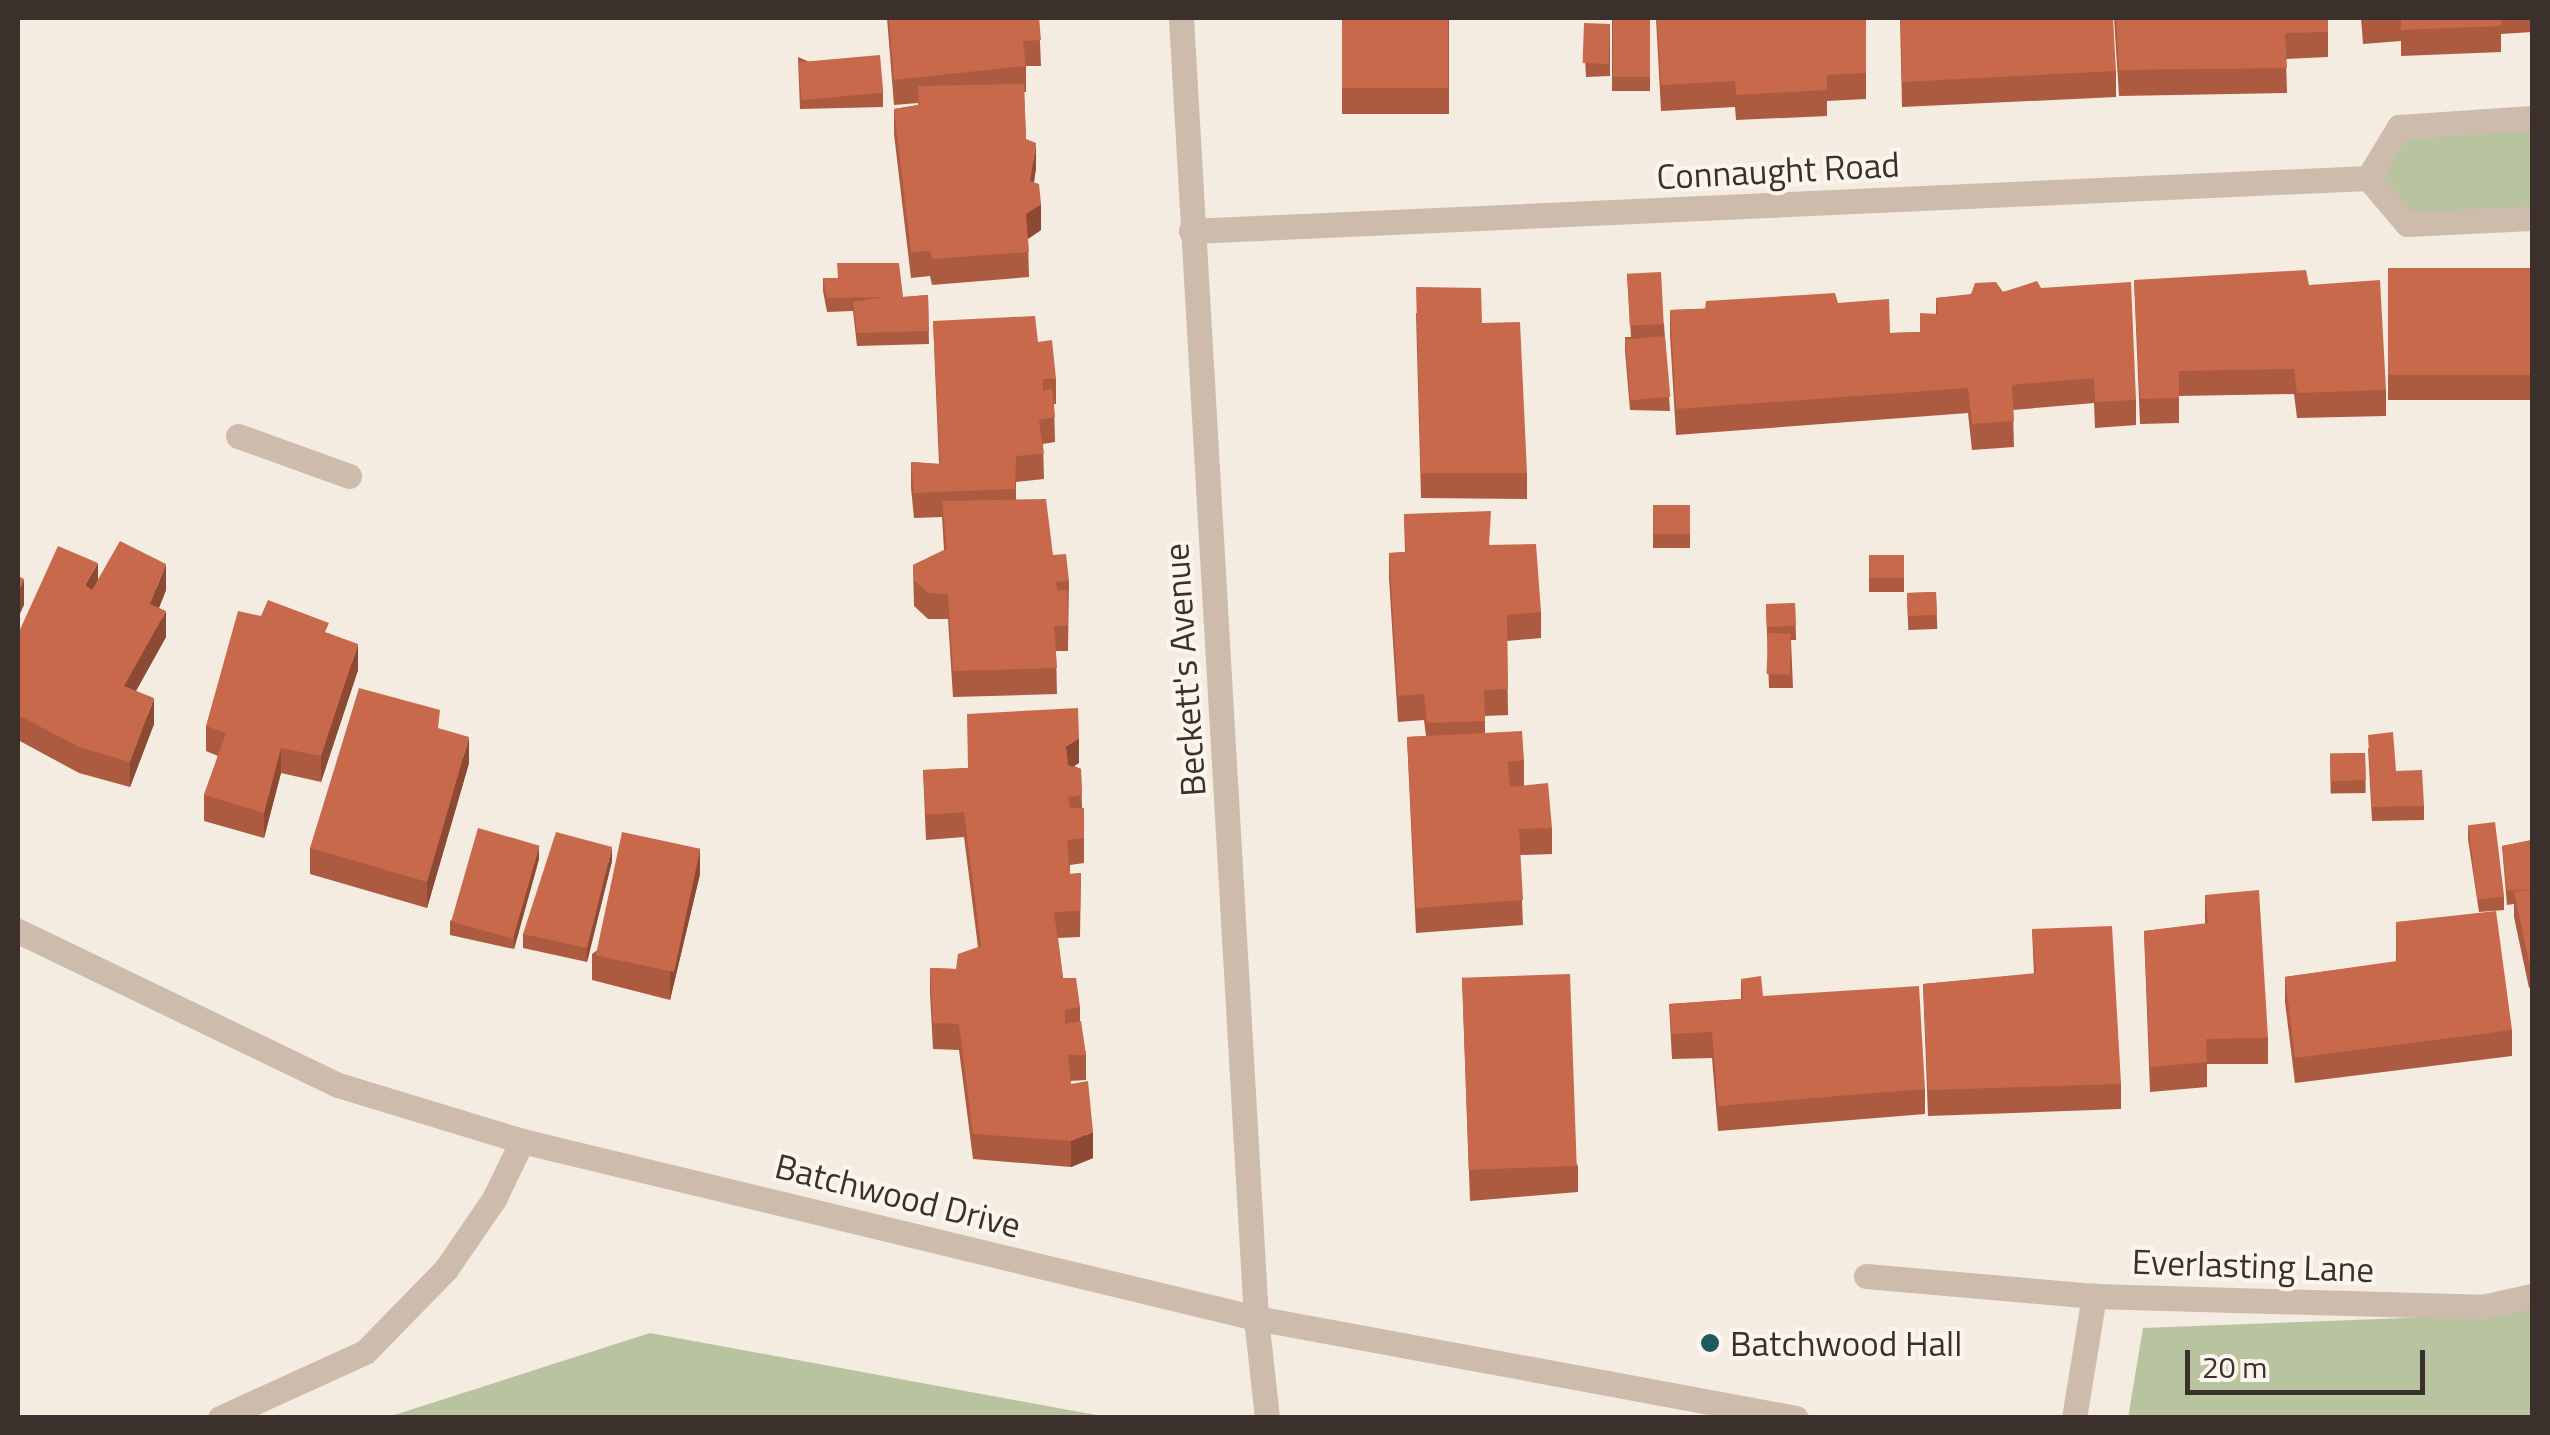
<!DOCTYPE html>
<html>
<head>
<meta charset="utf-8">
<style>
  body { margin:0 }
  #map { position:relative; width:2550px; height:1435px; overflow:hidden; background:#f4ebe1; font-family:"Titillium Web",sans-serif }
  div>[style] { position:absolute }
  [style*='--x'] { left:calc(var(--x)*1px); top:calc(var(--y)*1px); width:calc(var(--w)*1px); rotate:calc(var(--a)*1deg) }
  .green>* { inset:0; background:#b8c4a0 }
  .service>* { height:25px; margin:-12.5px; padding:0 12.5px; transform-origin:12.5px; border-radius:12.5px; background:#cdbbac }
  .minor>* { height:25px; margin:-12.5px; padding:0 12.5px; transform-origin:12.5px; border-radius:12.5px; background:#cdbbac }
  .tertiary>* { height:25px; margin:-12.5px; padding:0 12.5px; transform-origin:12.5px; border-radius:12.5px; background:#cdbbac }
  .wall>* { inset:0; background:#ac5a40; transform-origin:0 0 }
  .shaded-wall>* { inset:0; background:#8c4a34 }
  .building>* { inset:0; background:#c8694b; transform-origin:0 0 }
  .dots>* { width:28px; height:28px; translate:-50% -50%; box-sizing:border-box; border:5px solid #fbf5ee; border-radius:50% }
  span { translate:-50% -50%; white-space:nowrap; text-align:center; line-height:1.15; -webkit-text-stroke:8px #fbf5ee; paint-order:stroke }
  .street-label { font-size:35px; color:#3b302b }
  .poi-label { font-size:35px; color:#3b302b }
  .left { translate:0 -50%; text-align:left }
  .frame { position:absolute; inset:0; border:20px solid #3b302b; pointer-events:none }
  .scale { position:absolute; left:2185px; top:1350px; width:240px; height:45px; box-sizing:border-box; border:5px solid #3b302b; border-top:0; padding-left:12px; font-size:30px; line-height:35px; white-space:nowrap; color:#3b302b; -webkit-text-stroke:8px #fbf5ee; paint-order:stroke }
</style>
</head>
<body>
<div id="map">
  <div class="green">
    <div style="clip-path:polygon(2532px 129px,2532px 207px,2411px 218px,2378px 175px,2402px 135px)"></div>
    <div style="clip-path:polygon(2532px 1305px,2532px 1417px,2128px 1418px,2143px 1328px,2485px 1315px)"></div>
    <div style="clip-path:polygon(650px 1333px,1107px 1417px,388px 1417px)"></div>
  </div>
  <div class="service">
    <div style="--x:238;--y:436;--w:118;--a:19.8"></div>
    <div style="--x:1256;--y:1318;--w:101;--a:83.7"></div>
  </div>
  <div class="minor">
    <div style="--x:1181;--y:18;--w:1302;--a:86.7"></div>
    <div style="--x:2368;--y:178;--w:60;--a:-58.7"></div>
    <div style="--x:2399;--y:127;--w:133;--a:-3.9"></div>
    <div style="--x:2368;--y:178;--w:60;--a:49.7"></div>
    <div style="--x:2407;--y:224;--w:125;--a:-2.7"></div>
    <div style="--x:1191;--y:231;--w:1178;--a:-2.58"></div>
    <div style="--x:1866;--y:1276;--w:229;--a:5"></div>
    <div style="--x:2094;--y:1296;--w:388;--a:1.6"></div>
    <div style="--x:2482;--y:1307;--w:51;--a:-12.4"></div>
    <div style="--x:220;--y:1418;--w:159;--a:-24.5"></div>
    <div style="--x:365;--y:1352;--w:116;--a:-45.7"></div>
    <div style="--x:446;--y:1269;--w:85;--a:-55.6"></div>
    <div style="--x:494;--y:1199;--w:64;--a:-64.2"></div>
    <div style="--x:2074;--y:1418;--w:124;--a:-80.7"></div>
  </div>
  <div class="tertiary">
    <div style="--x:18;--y:931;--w:355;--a:25.7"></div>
    <div style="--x:338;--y:1085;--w:192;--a:16.9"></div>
    <div style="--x:522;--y:1141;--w:755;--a:13.56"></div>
    <div style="--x:1256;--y:1318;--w:549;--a:10.49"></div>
  </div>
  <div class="wall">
    <div style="clip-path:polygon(887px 18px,1039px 18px,1041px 66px,1026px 66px,1026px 92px,1024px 92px,1026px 139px,1036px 168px,1034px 182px,1041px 230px,1028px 239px,1029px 277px,932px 285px,930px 276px,911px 278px,894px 134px,894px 109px,918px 105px,918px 103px,894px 105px)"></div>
    <div style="left:1342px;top:18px;width:107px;height:96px"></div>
    <div style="left:1612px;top:18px;width:38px;height:73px"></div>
    <div style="clip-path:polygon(1656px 18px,1866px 18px,1866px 99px,1827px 101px,1827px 116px,1736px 120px,1735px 107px,1661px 111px)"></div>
    <div style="clip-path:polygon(1900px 18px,2116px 71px,2116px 97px,1902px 107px)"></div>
    <div style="clip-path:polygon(2114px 18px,2328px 18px,2328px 57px,2286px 59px,2287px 93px,2119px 96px)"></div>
    <div style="clip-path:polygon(2361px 18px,2532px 18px,2532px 32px,2501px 34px,2501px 52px,2401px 56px,2401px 41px,2363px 44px)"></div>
    <div style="clip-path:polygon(1610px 24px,1610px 76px,1586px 77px,1584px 37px)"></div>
    <div style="clip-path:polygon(798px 57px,883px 93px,883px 107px,800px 109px)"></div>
    <div style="left:2532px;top:268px;width:132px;height:144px;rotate:90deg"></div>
    <div style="clip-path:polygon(1627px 273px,1664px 324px,1670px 411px,1630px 410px,1625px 351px,1625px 337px,1631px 337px)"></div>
    <div style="clip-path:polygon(823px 278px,903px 297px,928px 295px,929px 344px,857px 346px,853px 311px,827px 312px,823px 291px)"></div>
    <div style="clip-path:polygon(2134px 280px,2309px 285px,2386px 390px,2386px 416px,2297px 418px,2294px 394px,2179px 396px,2179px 423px,2140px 424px)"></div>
    <div style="clip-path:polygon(2041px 288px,2136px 400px,2136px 425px,2095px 428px,2094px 403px,2013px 410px,2014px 447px,1972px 450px,1968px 413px,1676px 435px,1670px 336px,1670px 310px,1838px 303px,1890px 333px,1920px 332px,1936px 314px,1936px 298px)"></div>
    <div style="clip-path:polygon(1416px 313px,1482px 323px,1527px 473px,1527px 499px,1421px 498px)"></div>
    <div style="clip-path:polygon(933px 321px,1038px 342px,1056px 379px,1056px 404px,1054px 404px,1055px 442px,1043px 444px,1044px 479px,1016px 482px,1016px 499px,1069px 581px,1068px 651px,1056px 651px,1057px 694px,953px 697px,948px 619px,928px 619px,914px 606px,913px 565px,944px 550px,942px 517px,914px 518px,911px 488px,911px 462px,939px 464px)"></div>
    <div style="left:1690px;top:505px;width:43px;height:37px;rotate:90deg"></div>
    <div style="clip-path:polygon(1404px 514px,1490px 545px,1541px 612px,1541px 638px,1507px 641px,1508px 715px,1485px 716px,1485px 733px,1524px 760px,1524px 786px,1552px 828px,1552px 854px,1520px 855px,1523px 925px,1416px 933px,1407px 737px,1426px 736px,1424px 720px,1398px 722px,1389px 578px,1389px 553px,1405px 552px)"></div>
    <div style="left:1869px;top:555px;width:35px;height:37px"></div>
    <div style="clip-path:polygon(98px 580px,166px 590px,159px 608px,166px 637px,136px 691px,154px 724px,130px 787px,79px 773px,18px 740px,18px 634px)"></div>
    <div style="left:1936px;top:592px;width:37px;height:29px;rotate:88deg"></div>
    <div style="clip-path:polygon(1795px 603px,1796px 640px,1791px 640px,1793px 688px,1769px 688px,1766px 606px)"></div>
    <div style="clip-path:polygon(329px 633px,358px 670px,321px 782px,281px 773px,264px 838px,204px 821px,204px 795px,218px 756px,206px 751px,206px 726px)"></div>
    <div style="clip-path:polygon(440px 729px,469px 763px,427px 908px,310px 874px,310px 848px)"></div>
    <div style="clip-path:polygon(2368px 748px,2396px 771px,2424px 806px,2424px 820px,2372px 821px)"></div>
    <div style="left:2365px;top:753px;width:40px;height:35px;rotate:89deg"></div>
    <div style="clip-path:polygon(1079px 763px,1074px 766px,1081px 769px,1082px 808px,1084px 808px,1084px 863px,1070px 865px,1070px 874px,1081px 873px,1080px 937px,1058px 938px,1063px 978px,1080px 1007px,1080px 1021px,1086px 1055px,1086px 1080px,1070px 1081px,1093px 1158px,1071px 1167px,973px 1159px,959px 1050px,933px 1049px,930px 993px,930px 968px,956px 969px,978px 947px,964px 837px,926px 840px,923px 770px)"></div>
    <div style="clip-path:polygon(2468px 825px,2504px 896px,2504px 910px,2479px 912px,2468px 839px)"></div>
    <div style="clip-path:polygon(2532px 840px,2532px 987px,2529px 988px,2514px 917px,2514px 904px,2507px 905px,2502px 846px)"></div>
    <div style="clip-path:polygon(539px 859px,514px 949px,450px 935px,450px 921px)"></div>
    <div style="clip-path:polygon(612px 861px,587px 962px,523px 948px,523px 934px)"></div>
    <div style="clip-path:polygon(700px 874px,670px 1000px,592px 980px,592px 954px)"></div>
    <div style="clip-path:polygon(2205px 895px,2268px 1038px,2268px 1064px,2207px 1064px,2207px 1087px,2150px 1092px,2144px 931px,2205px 924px)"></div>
    <div style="clip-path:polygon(2396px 922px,2512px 1030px,2512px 1056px,2295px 1083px,2285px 1002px,2285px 977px,2396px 962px)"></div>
    <div style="clip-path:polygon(2032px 929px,2121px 1084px,2121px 1109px,1928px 1116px,1923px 984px,2034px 974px)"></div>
    <div style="clip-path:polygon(1462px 977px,1578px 1166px,1578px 1192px,1470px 1201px)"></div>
    <div style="clip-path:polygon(1741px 979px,1763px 996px,1925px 1089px,1925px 1114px,1718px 1131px,1712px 1058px,1672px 1059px,1669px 1004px,1741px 999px)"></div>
  </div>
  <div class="shaded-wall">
    <div style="clip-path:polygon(1036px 143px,1036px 168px,1030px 207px,1030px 181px)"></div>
    <div style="clip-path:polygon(1041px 204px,1041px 230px,1026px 240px,1026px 214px)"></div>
    <div style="clip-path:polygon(98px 563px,98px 589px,85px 611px,85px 585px)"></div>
    <div style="clip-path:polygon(166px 564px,166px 590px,150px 630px,150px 604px)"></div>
    <div style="clip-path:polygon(24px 579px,24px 605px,18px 618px,18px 592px)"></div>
    <div style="clip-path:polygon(166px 611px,166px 637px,124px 712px,124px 686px)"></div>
    <div style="clip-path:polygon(358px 644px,358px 670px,321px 782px,321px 756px)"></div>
    <div style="clip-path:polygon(154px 698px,154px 724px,130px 787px,130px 762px)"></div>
    <div style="clip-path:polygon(469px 737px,469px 763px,427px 908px,427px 882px)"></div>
    <div style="clip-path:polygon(1079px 738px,1079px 763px,1066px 771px,1066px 746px)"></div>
    <div style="clip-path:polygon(281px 748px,281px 773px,264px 838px,264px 813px)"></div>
    <div style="clip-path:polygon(539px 846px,539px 859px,514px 949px,514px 935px)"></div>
    <div style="clip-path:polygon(612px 847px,612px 861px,587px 962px,587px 948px)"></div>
    <div style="clip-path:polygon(700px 848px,700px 874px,670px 1000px,670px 974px)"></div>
    <div style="clip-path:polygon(1093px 1132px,1093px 1158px,1071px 1167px,1071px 1141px)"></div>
  </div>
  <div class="building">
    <div style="clip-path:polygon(889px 18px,1039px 18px,1041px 40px,1023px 41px,1026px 66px,894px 80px)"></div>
    <div style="left:1342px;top:18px;width:106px;height:70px"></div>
    <div style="left:1613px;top:18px;width:37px;height:59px"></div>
    <div style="clip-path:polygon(1657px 18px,1866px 18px,1866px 73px,1827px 75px,1827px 90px,1736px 95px,1735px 81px,1661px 85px)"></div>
    <div style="clip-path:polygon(1901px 18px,2113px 18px,2116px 71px,1902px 82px)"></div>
    <div style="clip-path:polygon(2116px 18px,2328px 18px,2328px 32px,2285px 33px,2287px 68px,2119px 70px)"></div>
    <div style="clip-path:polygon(2401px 18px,2501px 18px,2501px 26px,2401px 30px)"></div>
    <div style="left:1584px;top:23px;width:26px;height:40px;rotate:2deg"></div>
    <div style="left:880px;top:55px;width:38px;height:82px;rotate:85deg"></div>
    <div style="clip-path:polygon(1024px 84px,1026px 139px,1036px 143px,1030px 181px,1039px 184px,1041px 204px,1026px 214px,1029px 252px,932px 259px,930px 251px,911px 252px,894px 109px,919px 105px,918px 86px)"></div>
    <div style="clip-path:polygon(837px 263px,899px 263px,903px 297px,928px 295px,929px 331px,857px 333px,853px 302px,884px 297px,827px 298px,823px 278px,838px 278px)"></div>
    <div style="left:2532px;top:268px;width:107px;height:144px;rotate:90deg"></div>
    <div style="clip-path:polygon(2306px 270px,2309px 285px,2380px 280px,2386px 390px,2297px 393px,2294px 369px,2179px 371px,2179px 398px,2140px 399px,2134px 280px)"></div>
    <div style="left:1661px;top:272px;width:52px;height:34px;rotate:87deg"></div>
    <div style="clip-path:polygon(2037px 281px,2041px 288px,2131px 282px,2136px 400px,2095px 402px,2094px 378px,2012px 385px,2014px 421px,1972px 424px,1968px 388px,1676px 409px,1670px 310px,1705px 309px,1706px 301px,1835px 293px,1838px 303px,1889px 299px,1890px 333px,1920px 332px,1920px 313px,1938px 314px,1936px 298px,1971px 294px,1975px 283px,1996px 282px,2003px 292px)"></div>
    <div style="clip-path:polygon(1416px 287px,1481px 288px,1482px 323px,1520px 322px,1527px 473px,1421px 473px)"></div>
    <div style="clip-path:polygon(1035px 316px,1038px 342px,1052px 340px,1056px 379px,1043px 379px,1043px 391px,1052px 388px,1055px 417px,1039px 420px,1044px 454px,1016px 456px,1015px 489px,914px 493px,911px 462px,940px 464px,933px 321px)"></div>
    <div style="left:1665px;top:336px;width:61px;height:40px;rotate:85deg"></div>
    <div style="clip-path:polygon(1046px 499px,1053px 555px,1066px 554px,1069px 581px,1055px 582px,1058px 591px,1067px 590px,1068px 625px,1054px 626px,1057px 668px,953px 671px,948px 594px,928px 593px,914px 580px,913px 565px,947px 549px,942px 501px)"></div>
    <div style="left:1690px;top:505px;width:29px;height:37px;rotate:90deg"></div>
    <div style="clip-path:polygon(1491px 511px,1489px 545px,1536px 544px,1541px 612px,1507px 615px,1508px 689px,1484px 690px,1485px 721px,1427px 723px,1424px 694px,1398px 696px,1389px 553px,1406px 552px,1404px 514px)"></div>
    <div style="clip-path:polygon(120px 541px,166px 564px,150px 604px,166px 611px,124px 686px,154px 698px,130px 762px,79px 747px,18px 715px,18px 634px,58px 546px,98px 563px,85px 585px,92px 590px)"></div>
    <div style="left:1869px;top:555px;width:35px;height:23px"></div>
    <div style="clip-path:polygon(18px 576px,24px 579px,18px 592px)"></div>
    <div style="left:1936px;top:592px;width:23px;height:29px;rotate:88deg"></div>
    <div style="clip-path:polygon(268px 600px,329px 623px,325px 632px,358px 644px,321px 756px,281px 748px,264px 813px,204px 795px,226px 733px,206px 726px,238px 611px,261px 616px)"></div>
    <div style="left:1795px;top:603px;width:23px;height:29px;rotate:88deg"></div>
    <div style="left:1768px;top:633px;width:23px;height:41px;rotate:2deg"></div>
    <div style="clip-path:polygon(359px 688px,440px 710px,438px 728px,469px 737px,427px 882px,310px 848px)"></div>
    <div style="clip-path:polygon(1078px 708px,1079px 738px,1066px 746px,1068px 765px,1081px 769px,1082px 795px,1068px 797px,1070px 808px,1084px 808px,1084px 838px,1067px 840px,1070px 874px,1081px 873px,1080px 911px,1054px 912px,1063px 978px,1076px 978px,1080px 1007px,1065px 1010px,1065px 1024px,1081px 1021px,1086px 1055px,1068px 1055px,1071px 1084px,1088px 1081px,1093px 1132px,1071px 1141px,973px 1134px,959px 1024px,933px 1023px,930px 968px,956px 969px,958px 954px,981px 946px,964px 812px,926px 815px,923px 770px,968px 768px,967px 714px)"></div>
    <div style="clip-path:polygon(1522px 731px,1524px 760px,1508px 762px,1510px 787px,1548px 783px,1552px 828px,1519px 829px,1523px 900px,1416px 908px,1407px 737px)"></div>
    <div style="clip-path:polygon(2393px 732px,2396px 771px,2422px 770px,2424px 806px,2372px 807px,2368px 735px)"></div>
    <div style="left:2365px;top:753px;width:27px;height:35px;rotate:88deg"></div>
    <div style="left:2495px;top:822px;width:75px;height:27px;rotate:83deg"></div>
    <div style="left:478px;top:828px;width:64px;height:97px;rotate:16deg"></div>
    <div style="clip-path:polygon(556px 832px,612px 847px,587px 948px,523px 934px)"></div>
    <div style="left:622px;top:832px;width:80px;height:126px;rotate:12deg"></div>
    <div style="clip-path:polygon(2532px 840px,2532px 889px,2507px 891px,2502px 846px)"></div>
    <div style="clip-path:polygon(2532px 889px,2532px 962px,2529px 962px,2514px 892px)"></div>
    <div style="clip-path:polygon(2259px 890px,2268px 1038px,2206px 1039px,2207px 1062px,2150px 1067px,2144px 931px,2208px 923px,2205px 895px)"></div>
    <div style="clip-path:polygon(2496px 911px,2512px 1030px,2295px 1058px,2285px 977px,2397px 961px,2396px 922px)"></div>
    <div style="clip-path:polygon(2112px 926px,2121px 1084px,1928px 1090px,1923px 984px,2036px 973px,2032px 929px)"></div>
    <div style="left:1570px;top:974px;width:192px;height:108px;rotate:88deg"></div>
    <div style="clip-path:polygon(1761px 976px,1763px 996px,1919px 986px,1925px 1089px,1718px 1106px,1712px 1032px,1672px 1034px,1669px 1004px,1743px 999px,1741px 979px)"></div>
  </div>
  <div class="dots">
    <div style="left:1710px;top:1343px;background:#1f5a5e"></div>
  </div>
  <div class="street-label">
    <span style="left:1778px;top:170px;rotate:-3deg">Connaught Road</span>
    <span style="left:1184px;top:670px;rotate:-94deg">Beckett's Avenue</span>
    <span style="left:898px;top:1195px;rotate:14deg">Batchwood Drive</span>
    <span style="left:2253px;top:1265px;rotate:2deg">Everlasting Lane</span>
  </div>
  <div class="poi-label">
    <span class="left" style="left:1730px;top:1343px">Batchwood Hall</span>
  </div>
  <div class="frame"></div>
  <div class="scale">20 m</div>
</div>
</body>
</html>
